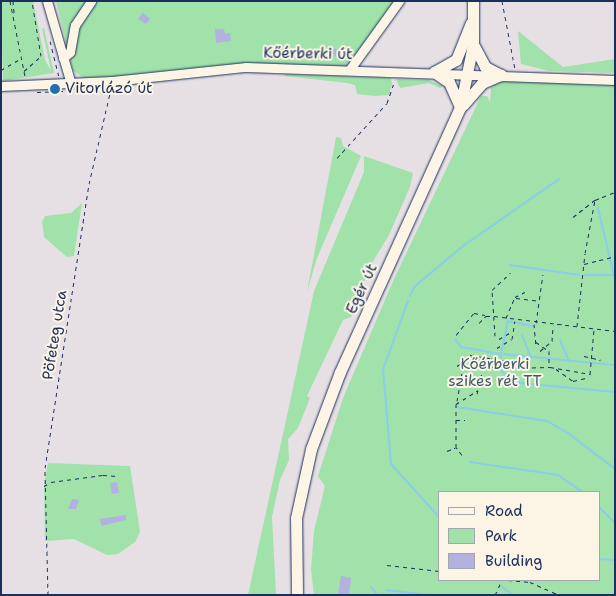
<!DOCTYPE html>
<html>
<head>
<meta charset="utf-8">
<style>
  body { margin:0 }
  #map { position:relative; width:616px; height:596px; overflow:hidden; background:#e6e0e4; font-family:"Shantell Sans",sans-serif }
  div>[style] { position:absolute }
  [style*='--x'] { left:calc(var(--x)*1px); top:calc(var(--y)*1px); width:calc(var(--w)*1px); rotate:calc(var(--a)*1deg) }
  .green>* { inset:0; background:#a1e1aa }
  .stream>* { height:2px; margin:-1px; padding:0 1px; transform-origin:1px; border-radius:1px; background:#89ceea }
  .building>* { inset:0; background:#b4b0e1; transform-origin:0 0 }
  .path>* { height:1px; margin-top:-0.5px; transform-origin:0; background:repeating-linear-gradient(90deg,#1b2f5e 0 4px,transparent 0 8px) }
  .roads { filter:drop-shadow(0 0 1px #1b2f5e) drop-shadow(0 0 1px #1b2f5e) }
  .minor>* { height:9px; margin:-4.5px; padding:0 4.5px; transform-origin:4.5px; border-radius:4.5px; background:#fcf5e5 }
  .major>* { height:11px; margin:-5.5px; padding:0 5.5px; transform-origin:5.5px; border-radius:5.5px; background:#fcf5e5 }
  .dots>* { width:14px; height:14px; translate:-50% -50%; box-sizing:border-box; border:2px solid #fcf5e5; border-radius:50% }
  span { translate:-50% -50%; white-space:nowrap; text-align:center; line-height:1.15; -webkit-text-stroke:4px #fcf5e5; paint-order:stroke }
  .street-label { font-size:15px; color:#1b2f5e }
  .poi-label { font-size:15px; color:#1b2f5e }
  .left { translate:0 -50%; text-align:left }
  .park-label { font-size:15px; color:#3c5c71 }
  .frame { position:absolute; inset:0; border:2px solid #1b2f5e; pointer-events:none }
  .legend { position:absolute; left:438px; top:491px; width:162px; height:90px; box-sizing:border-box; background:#fcf5e5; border:1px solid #a2a6af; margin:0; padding:6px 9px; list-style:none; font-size:15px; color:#1b2f5e }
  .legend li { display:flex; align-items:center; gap:10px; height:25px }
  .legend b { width:25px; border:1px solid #a2a6af }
</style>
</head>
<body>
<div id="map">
  <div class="green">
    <div style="clip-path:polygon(1px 1px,33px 1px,45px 60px,51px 71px,42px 28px,44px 28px,54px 73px,3px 81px)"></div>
    <div style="clip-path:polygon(56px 1px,399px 1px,350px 69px,271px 67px,112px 81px,84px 78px,73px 71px)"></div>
    <div style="clip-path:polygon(518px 31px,563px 67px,615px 59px,615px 73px,549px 71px,521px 64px)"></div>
    <div style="clip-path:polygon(285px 74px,391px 78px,392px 84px,389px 95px,375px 96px,357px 94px,355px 85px,347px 83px,285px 76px)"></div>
    <div style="clip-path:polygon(396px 79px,428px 80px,443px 86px,440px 88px,429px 83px,400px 88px)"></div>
    <div style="clip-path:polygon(evenodd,500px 81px,615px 85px,615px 595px,314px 595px,311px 570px,314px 531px,325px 486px,318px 476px,343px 398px,393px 281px,481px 96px,487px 96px,490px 102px,491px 87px,500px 81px,440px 492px,600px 492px,600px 580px,440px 580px,440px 492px)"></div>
    <div style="clip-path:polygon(336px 137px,341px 138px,343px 146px,361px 156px,317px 258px,307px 292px)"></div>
    <div style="clip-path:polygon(364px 156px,413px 173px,410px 187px,389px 235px,370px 266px,351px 317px,343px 320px,307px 396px,310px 398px,298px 428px,288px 439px,289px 460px,280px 480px,272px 517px,276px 595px,248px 595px,314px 291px,364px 172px)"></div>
    <div style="clip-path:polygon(82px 203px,74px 256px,67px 257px,44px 237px,42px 222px,45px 216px,71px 213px)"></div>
    <div style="clip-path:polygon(48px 463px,130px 466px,140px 532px,135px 542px,118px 554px,107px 555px,74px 539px,45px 541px,44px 486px)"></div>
  </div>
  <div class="stream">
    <div style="--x:598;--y:208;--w:69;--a:76.6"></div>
    <div style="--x:510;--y:265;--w:70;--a:8.2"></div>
    <div style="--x:585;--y:275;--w:29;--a:0"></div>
    <div style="--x:410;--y:296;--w:10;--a:-66"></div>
    <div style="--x:414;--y:287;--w:64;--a:-39.9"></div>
    <div style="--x:463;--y:246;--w:117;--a:-34.9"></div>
    <div style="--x:408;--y:301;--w:72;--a:110.2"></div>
    <div style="--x:383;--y:369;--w:95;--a:85.2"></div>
    <div style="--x:391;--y:464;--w:73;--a:47.8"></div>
    <div style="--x:533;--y:326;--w:25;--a:-169"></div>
    <div style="--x:508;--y:321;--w:34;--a:102"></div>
    <div style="--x:501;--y:354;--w:15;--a:90"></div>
    <div style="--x:501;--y:369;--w:15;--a:58"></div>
    <div style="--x:509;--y:382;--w:106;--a:5.4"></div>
    <div style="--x:522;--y:335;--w:24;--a:68"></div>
    <div style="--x:455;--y:339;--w:10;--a:53"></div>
    <div style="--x:461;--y:347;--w:40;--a:10"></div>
    <div style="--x:560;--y:340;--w:23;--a:67"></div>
    <div style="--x:504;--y:354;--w:112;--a:5.7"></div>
    <div style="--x:457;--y:407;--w:91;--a:8.8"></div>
    <div style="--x:547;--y:421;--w:24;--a:30"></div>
    <div style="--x:568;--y:433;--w:59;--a:37.5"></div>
    <div style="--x:470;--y:462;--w:89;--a:8.4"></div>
    <div style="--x:558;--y:475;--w:29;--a:35"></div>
    <div style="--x:600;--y:508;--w:21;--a:45"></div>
    <div style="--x:615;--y:556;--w:1;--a:90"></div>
    <div style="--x:600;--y:559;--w:15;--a:4"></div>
    <div style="--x:501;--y:586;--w:14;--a:39"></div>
    <div style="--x:371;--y:587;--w:10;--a:53"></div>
    <div style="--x:386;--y:590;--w:43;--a:6.6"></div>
  </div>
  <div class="building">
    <div style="clip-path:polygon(143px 13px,150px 19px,146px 24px,138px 19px)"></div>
    <div style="clip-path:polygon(215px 29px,224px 29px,225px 34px,230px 33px,231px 41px,216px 43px)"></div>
    <div style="clip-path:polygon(330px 47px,343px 52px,343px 60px,327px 51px)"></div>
    <div style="left:117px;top:482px;width:11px;height:7px;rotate:80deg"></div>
    <div style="clip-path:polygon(72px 499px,79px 500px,76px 509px,68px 509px)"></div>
    <div style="clip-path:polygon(126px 515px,126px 520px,101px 526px,100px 519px)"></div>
    <div style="clip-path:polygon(341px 576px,351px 578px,349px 595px,338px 595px)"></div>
  </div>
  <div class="path">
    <div style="--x:10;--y:1;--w:76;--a:78.7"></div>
    <div style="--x:13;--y:1;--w:12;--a:85"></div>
    <div style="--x:502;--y:1;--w:69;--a:79.2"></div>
    <div style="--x:50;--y:41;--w:36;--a:76"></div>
    <div style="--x:1;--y:70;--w:22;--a:-30"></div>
    <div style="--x:24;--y:71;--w:23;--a:-41"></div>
    <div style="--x:41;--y:56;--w:56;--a:-99.3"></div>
    <div style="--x:37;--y:92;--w:26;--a:-2"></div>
    <div style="--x:337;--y:158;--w:74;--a:-47.7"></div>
    <div style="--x:387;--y:103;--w:24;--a:-71"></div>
    <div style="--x:573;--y:217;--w:28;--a:-38"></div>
    <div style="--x:595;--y:200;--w:22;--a:-22"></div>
    <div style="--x:584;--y:264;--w:32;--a:-14"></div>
    <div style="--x:516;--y:298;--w:23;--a:7"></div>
    <div style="--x:506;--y:318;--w:23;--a:-67"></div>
    <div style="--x:515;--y:297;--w:11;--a:-27"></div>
    <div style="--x:479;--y:323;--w:10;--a:-45"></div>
    <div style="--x:486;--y:316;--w:8;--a:0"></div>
    <div style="--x:494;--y:316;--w:122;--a:7.1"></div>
    <div style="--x:536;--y:323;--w:49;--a:-81.9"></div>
    <div style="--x:534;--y:324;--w:21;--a:85"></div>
    <div style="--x:577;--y:326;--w:73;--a:-83.7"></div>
    <div style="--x:585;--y:253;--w:54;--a:-79.3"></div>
    <div style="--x:456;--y:335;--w:28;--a:-51"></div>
    <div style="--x:474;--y:313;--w:11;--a:10"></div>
    <div style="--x:495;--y:336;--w:46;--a:-93.7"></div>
    <div style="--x:492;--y:290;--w:25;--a:-43"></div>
    <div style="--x:499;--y:339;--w:16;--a:-30"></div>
    <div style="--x:536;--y:342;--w:16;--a:35"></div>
    <div style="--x:549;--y:351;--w:16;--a:90"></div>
    <div style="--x:497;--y:348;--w:17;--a:-31"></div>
    <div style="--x:512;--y:339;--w:18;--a:-81"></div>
    <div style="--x:540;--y:351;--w:16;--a:-40"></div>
    <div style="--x:552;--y:341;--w:16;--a:-86"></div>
    <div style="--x:470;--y:355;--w:38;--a:9"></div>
    <div style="--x:508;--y:361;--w:7;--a:90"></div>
    <div style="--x:508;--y:368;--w:42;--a:-1.4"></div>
    <div style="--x:550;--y:367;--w:41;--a:9.9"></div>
    <div style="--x:590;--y:374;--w:45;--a:-84.9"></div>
    <div style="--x:584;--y:356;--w:17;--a:13"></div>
    <div style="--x:462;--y:363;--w:21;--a:17"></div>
    <div style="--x:457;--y:366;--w:19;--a:-32"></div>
    <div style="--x:492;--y:367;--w:16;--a:0"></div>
    <div style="--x:556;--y:369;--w:21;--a:35"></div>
    <div style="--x:573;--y:381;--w:13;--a:-13"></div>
    <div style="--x:477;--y:394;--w:26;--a:-77"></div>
    <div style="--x:483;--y:369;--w:8;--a:-14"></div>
    <div style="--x:491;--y:367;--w:9;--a:-84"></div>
    <div style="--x:457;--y:401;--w:39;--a:-80"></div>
    <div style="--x:456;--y:420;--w:9;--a:0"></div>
    <div style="--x:447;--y:451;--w:9;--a:-21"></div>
    <div style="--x:462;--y:455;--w:10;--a:-127"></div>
    <div style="--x:456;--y:447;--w:43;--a:-90"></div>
    <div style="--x:456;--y:404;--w:26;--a:-32"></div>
    <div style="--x:44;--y:486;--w:8;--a:-30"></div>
    <div style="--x:51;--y:482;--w:52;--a:-7.7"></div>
    <div style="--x:103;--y:475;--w:14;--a:4"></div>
    <div style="--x:387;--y:565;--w:53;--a:6.5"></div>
    <div style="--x:508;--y:580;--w:22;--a:5"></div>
    <div style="--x:530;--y:582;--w:32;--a:24"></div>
    <div style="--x:48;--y:595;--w:127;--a:-91.4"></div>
    <div style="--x:45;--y:468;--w:287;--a:-81.2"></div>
    <div style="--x:89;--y:184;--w:98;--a:-77"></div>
    <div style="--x:495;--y:595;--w:17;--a:-65"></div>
  </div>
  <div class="roads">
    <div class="minor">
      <div style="--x:47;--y:1;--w:86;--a:73.9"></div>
      <div style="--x:63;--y:58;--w:9;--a:-41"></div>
      <div style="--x:70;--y:52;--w:27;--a:-80"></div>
      <div style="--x:75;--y:25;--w:29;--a:-56"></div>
      <div style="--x:350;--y:69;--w:84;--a:-54.2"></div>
      <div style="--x:1;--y:86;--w:111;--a:-2.6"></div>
      <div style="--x:112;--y:81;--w:135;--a:-6"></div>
      <div style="--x:246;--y:67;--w:369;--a:2"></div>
    </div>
    <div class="major">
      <div style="--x:473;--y:44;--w:26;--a:62"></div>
      <div style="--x:485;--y:67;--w:18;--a:27"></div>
      <div style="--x:434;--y:72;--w:25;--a:-29"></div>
      <div style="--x:456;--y:60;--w:40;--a:-68"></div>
      <div style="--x:434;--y:72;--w:18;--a:34"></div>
      <div style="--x:449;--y:82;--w:27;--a:66"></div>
      <div style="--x:463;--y:105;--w:29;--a:-49"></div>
      <div style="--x:482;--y:83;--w:21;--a:-23"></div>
      <div style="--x:297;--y:595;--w:77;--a:-90.7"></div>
      <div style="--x:296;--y:518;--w:71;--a:-77.7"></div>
      <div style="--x:311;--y:449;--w:82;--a:-69.4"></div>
      <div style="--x:340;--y:372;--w:290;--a:-65.6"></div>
      <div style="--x:460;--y:108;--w:65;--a:-78.5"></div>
      <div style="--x:473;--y:44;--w:43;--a:-90"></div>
    </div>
  </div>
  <div class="dots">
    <div style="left:55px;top:89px;background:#1f6fb2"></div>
  </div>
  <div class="street-label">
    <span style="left:308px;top:54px;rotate:1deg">Kőérberki út</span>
    <span style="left:362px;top:289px;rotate:-65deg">Egér út</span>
    <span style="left:55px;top:335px;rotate:-81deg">Pöfeteg utca</span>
  </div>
  <div class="poi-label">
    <span class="left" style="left:65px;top:89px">Vitorlázó út</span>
  </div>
  <div class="park-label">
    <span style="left:495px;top:373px">Kőérberki<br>szikes rét TT</span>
  </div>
  <div class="frame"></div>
  <ul class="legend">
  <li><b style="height:6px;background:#fcf5e5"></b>Road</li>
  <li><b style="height:14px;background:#a1e1aa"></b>Park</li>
  <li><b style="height:14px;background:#b4b0e1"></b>Building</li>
  </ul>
</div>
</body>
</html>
